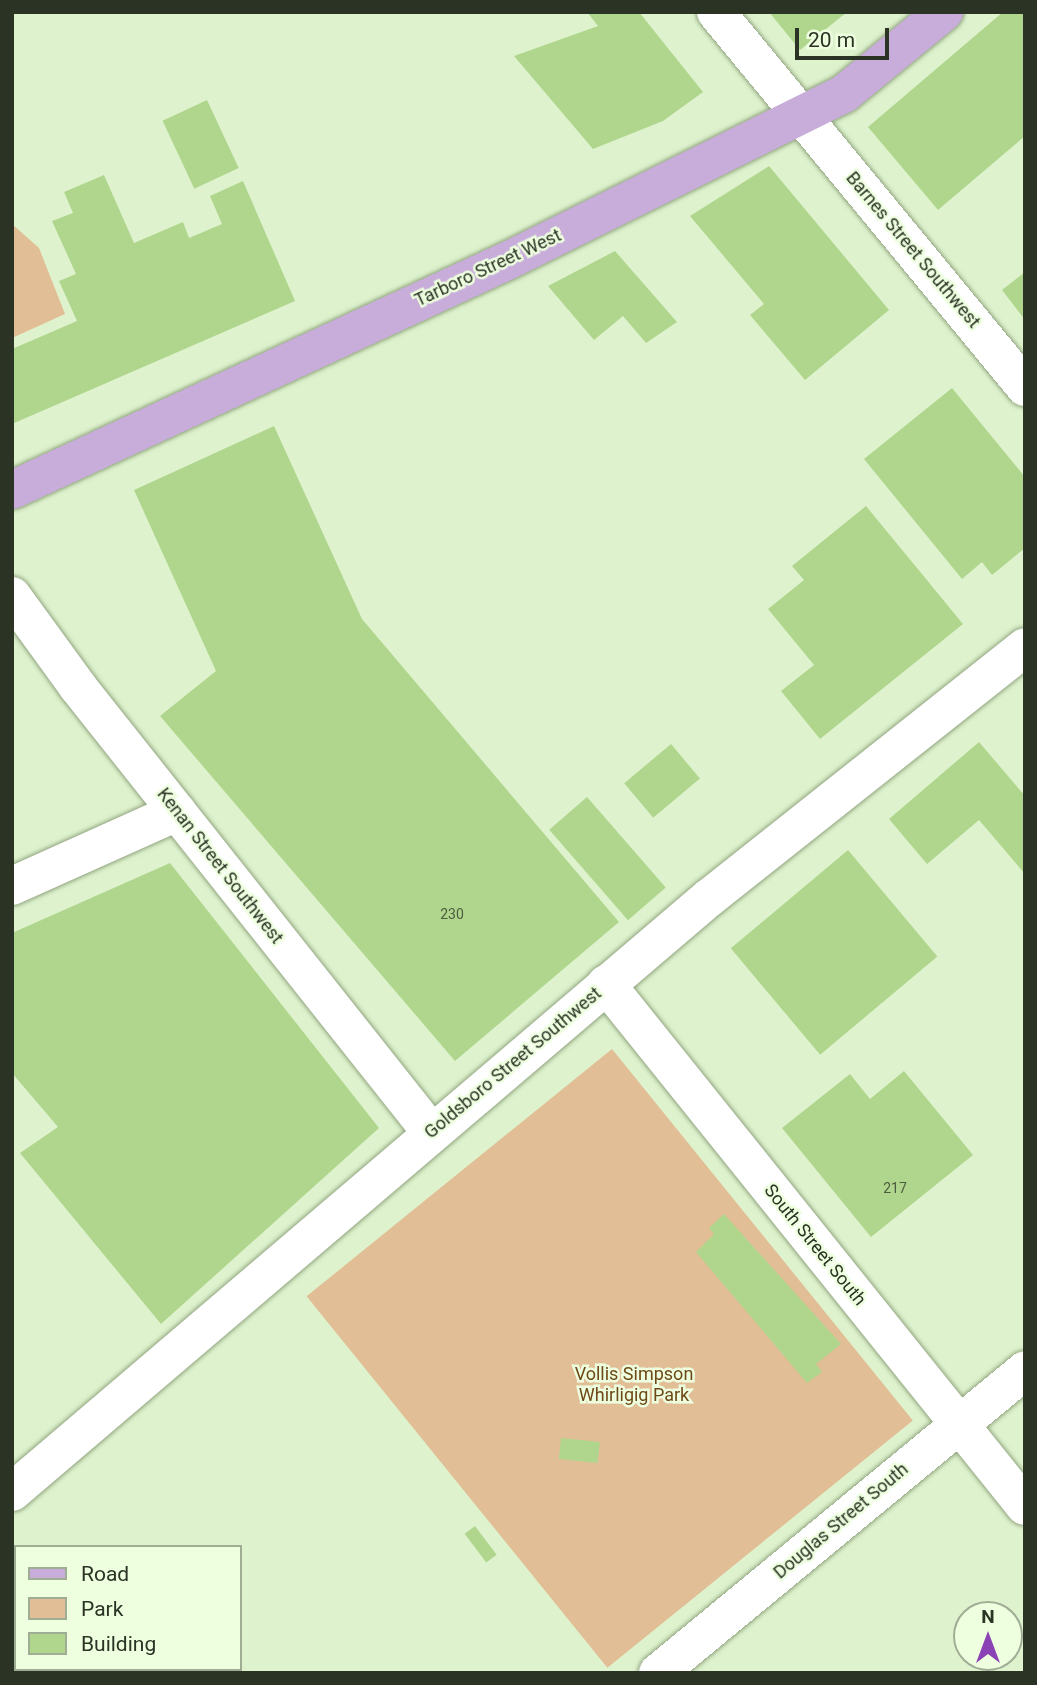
<!DOCTYPE html>
<html>
<head>
<meta charset="utf-8">
<style>
  body { margin:0 }
  #map { position:relative; width:1037px; height:1685px; overflow:hidden; background:#def3cd; font-family:Roboto,sans-serif }
  div>[style] { position:absolute }
  [style*='--x'] { left:calc(var(--x)*1px); top:calc(var(--y)*1px); width:calc(var(--w)*1px); rotate:calc(var(--a)*1deg) }
  .green>* { inset:0; background:#e1be95; transform-origin:0 0 }
  .building>* { inset:0; background:#b0d68e; transform-origin:0 0 }
  .roads { filter:drop-shadow(0 0 2px #92a581) drop-shadow(0 0 2px #92a581) }
  .minor>* { height:38px; margin:-19px; padding:0 19px; transform-origin:19px; border-radius:19px; background:#fff }
  .major>* { height:38px; margin:-19px; padding:0 19px; transform-origin:19px; border-radius:19px; background:#c8adda }
  span { translate:-50% -50%; white-space:nowrap; text-align:center; line-height:1.15; -webkit-text-stroke:5px #eeffe0; paint-order:stroke }
  .number-label { font-size:14px; color:#4c5c3e }
  .number-label span { -webkit-text-stroke-width:0 }
  .street-label { font-size:18px; color:#2b3324 }
  .park-label { font-size:18px; color:#6e4917 }
  .frame { position:absolute; inset:0; border:14px solid #2b3324; pointer-events:none }
  .legend { position:absolute; left:14px; top:1545px; width:228px; height:126px; box-sizing:border-box; background:#eeffe0; border:2px solid #a0ad95; margin:0; padding:9px 12px; list-style:none; font-size:21px; color:#2b3324 }
  .legend li { display:flex; align-items:center; gap:14px; height:35px }
  .legend b { width:35px; border:2px solid #a0ad95 }
  .north { position:absolute; left:953px; top:1601px; width:70px; height:70px; box-sizing:border-box; background:#eeffe0; border:2px solid #a0ad95; border-radius:50%; rotate:0deg; font-size:19px; font-weight:700; line-height:28px; text-align:center; color:#2b3324 }
  .north::after { content:''; display:block; margin:auto; width:24px; height:32px; background:#8a42b4; clip-path:polygon(50% 0,100% 100%,50% 72%,0 100%) }
  .scale { position:absolute; left:795px; top:28px; width:94px; height:32px; box-sizing:border-box; border:4px solid #2b3324; border-top:0; padding-left:9px; font-size:21px; line-height:24px; white-space:nowrap; color:#2b3324; -webkit-text-stroke:5px #eeffe0; paint-order:stroke }
</style>
</head>
<body>
<div id="map">
  <div class="green">
    <div style="clip-path:polygon(12px 224px,39px 248px,65px 314px,12px 338px)"></div>
    <div style="left:612px;top:1049px;width:478px;height:393px;rotate:51deg"></div>
    <div style="clip-path:polygon(16px 1563px,16px 1669px,144px 1669px,147px 1673px,12px 1673px,12px 1566px)"></div>
  </div>
  <div class="building">
    <div style="clip-path:polygon(587px 12px,639px 12px,703px 92px,663px 121px,593px 149px,514px 56px,598px 26px)"></div>
    <div style="clip-path:polygon(769px 12px,847px 12px,800px 50px)"></div>
    <div style="clip-path:polygon(1003px 12px,1025px 12px,1025px 136px,938px 210px,868px 127px)"></div>
    <div style="left:207px;top:100px;width:75px;height:49px;rotate:65deg"></div>
    <div style="clip-path:polygon(769px 166px,889px 310px,805px 380px,750px 315px,764px 304px,690px 216px)"></div>
    <div style="clip-path:polygon(104px 175px,134px 243px,183px 222px,189px 238px,222px 224px,210px 196px,243px 181px,295px 301px,12px 424px,12px 349px,77px 321px,59px 281px,76px 274px,52px 221px,73px 213px,64px 192px)"></div>
    <div style="clip-path:polygon(615px 251px,677px 322px,646px 343px,623px 316px,594px 340px,548px 286px)"></div>
    <div style="clip-path:polygon(1025px 272px,1025px 320px,1002px 290px)"></div>
    <div style="clip-path:polygon(952px 388px,1025px 477px,1025px 548px,992px 575px,982px 562px,962px 579px,864px 459px)"></div>
    <div style="clip-path:polygon(274px 426px,362px 619px,619px 922px,455px 1061px,160px 716px,216px 671px,134px 490px)"></div>
    <div style="clip-path:polygon(866px 506px,963px 624px,820px 739px,781px 691px,814px 665px,768px 609px,804px 580px,792px 566px)"></div>
    <div style="clip-path:polygon(979px 742px,1025px 796px,1025px 874px,979px 820px,927px 864px,889px 819px)"></div>
    <div style="left:671px;top:744px;width:45px;height:61px;rotate:50deg"></div>
    <div style="left:587px;top:797px;width:120px;height:50px;rotate:49deg"></div>
    <div style="left:848px;top:850px;width:139px;height:153px;rotate:50deg"></div>
    <div style="clip-path:polygon(170px 863px,379px 1128px,161px 1324px,20px 1153px,58px 1127px,12px 1073px,12px 933px)"></div>
    <div style="clip-path:polygon(904px 1071px,973px 1155px,871px 1237px,782px 1128px,850px 1074px,870px 1099px)"></div>
    <div style="clip-path:polygon(724px 1214px,841px 1344px,816px 1364px,822px 1372px,807px 1383px,696px 1252px,714px 1234px,709px 1228px)"></div>
    <div style="left:561px;top:1438px;width:39px;height:21px;rotate:6deg"></div>
    <div style="left:475px;top:1526px;width:36px;height:13px;rotate:53deg"></div>
    <div style="clip-path:polygon(16px 1586px,16px 1669px,75px 1669px,71px 1673px,12px 1673px,12px 1590px)"></div>
  </div>
  <div class="roads">
    <div class="minor">
      <div style="--x:716;--y:12;--w:486;--a:50.5"></div>
      <div style="--x:12;--y:596;--w:112;--a:54"></div>
      <div style="--x:78;--y:687;--w:568;--a:51.58"></div>
      <div style="--x:12;--y:886;--w:181;--a:-24.2"></div>
      <div style="--x:606;--y:984;--w:669;--a:51.25"></div>
      <div style="--x:12;--y:1492;--w:917;--a:-40.45"></div>
      <div style="--x:710;--y:897;--w:402;--a:-38.4"></div>
      <div style="--x:658;--y:1673;--w:476;--a:-39.5"></div>
    </div>
    <div class="major">
      <div style="--x:12;--y:490;--w:545;--a:-24.83"></div>
      <div style="--x:507;--y:261;--w:377;--a:-26.4"></div>
      <div style="--x:845;--y:93;--w:128;--a:-39.3"></div>
    </div>
  </div>
  <div class="number-label">
    <span style="left:452px;top:914px">230</span>
    <span style="left:895px;top:1188px">217</span>
  </div>
  <div class="street-label">
    <span style="left:913px;top:250px;rotate:50deg">Barnes Street Southwest</span>
    <span style="left:488px;top:268px;rotate:-25deg">Tarboro Street West</span>
    <span style="left:220px;top:866px;rotate:52deg">Kenan Street Southwest</span>
    <span style="left:513px;top:1063px;rotate:-40deg">Goldsboro Street Southwest</span>
    <span style="left:815px;top:1245px;rotate:51deg">South Street South</span>
    <span style="left:841px;top:1521px;rotate:-40deg">Douglas Street South</span>
  </div>
  <div class="park-label">
    <span style="left:634px;top:1385px">Vollis Simpson<br>Whirligig Park</span>
  </div>
  <div class="frame"></div>
  <ul class="legend">
  <li><b style="height:9px;background:#c8adda"></b>Road</li>
  <li><b style="height:19px;background:#e1be95"></b>Park</li>
  <li><b style="height:19px;background:#b0d68e"></b>Building</li>
  </ul>
  <div class="north">N</div>
  <div class="scale">20 m</div>
</div>
</body>
</html>
